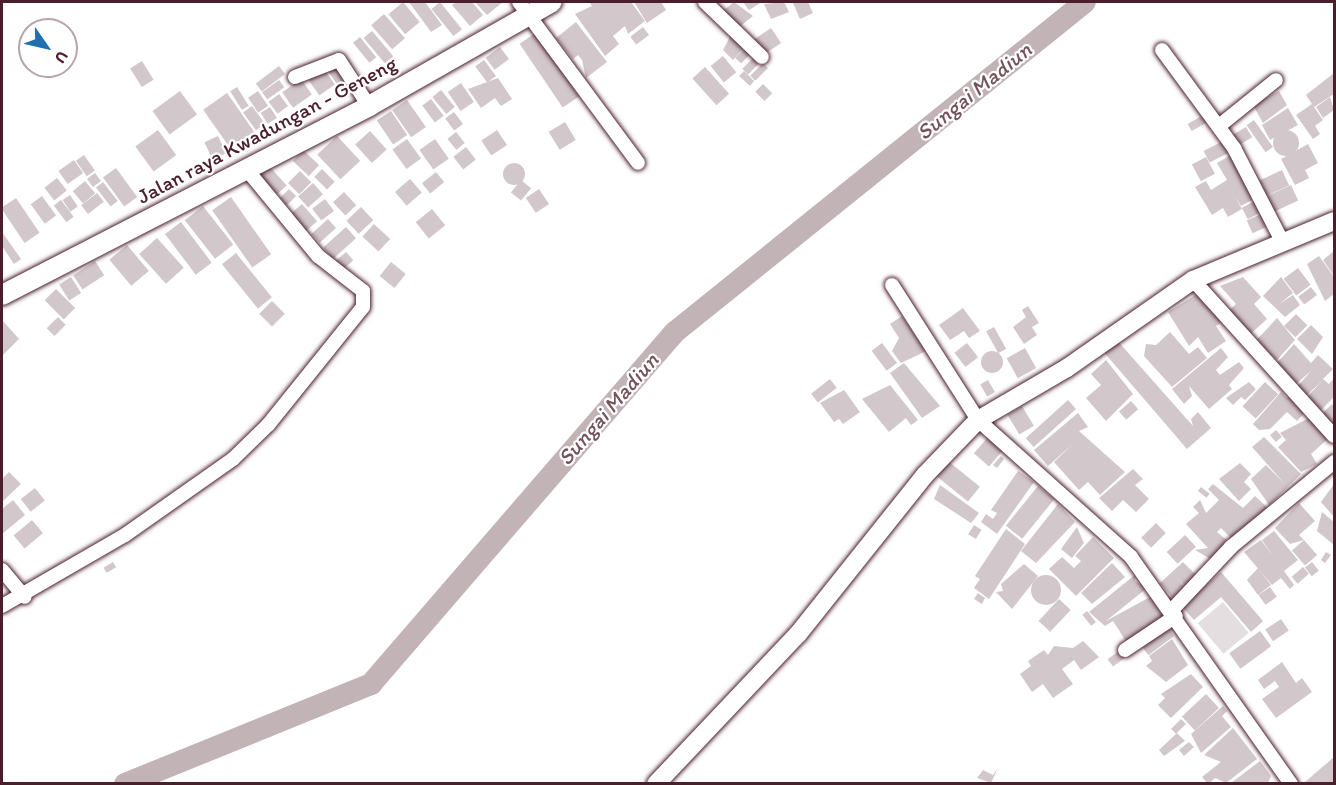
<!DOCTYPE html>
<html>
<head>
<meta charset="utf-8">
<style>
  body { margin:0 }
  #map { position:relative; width:1336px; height:785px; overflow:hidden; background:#fff; font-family:Itim,sans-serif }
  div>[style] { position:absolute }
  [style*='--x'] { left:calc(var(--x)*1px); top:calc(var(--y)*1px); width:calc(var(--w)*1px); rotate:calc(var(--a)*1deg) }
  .green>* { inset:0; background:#e5dee0; transform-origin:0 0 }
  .river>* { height:22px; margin:-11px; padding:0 11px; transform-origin:11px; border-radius:11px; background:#c1b3b6 }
  .building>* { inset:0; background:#d2c7cb; transform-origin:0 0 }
  .round { border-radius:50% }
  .roads { filter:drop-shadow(0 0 2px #4a1f2b) drop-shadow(0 0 2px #4a1f2b) }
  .minor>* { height:14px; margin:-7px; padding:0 7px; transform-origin:7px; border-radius:7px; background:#fff }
  .tertiary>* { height:18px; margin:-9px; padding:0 9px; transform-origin:9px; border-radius:9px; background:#fff }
  .secondary>* { height:20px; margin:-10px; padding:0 10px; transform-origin:10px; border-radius:10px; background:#fff }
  span { translate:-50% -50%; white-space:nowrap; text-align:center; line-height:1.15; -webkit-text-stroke:4.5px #fff; paint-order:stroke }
  .street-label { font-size:21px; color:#4a1f2b }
  .water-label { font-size:22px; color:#74535c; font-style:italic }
  .frame { position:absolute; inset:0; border:3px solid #4a1f2b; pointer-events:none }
  .north { position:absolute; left:18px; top:18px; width:60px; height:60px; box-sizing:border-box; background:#fff; border:2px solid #b7a5aa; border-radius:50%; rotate:124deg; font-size:16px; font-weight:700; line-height:24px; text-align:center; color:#4a1f2b }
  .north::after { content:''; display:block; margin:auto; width:21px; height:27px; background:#1f6fb2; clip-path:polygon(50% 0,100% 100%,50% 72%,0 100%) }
</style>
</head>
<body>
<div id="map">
  <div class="green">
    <div style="left:1223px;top:602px;width:40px;height:33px;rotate:50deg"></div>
  </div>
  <div class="river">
    <div style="--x:125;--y:784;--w:266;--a:-22.1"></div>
    <div style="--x:371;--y:684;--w:465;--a:-49.2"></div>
    <div style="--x:675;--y:332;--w:526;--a:-38.83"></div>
  </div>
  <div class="building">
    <div style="left:403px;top:2px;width:26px;height:19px;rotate:50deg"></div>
    <div style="clip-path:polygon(409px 2px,425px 2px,442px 25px,431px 32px)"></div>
    <div style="left:440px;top:2px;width:35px;height:11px;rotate:51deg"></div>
    <div style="clip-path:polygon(456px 2px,472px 2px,483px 15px,470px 26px,452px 5px)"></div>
    <div style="clip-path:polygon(475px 2px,503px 2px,487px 15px)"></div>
    <div style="clip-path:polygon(589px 2px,631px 2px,645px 21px,628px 34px,625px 26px,613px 36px,619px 44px,605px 56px,575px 14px,592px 6px)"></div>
    <div style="clip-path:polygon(634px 2px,661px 2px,666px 10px,647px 23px)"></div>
    <div style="clip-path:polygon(734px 2px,753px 16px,738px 28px,724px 10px)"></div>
    <div style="clip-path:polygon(743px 2px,762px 2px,749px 10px)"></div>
    <div style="clip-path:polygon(784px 2px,789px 12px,771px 19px,764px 4px)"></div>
    <div style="clip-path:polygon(808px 2px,813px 13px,800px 19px,793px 3px)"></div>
    <div style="left:384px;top:14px;width:32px;height:17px;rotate:49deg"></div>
    <div style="clip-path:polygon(576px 22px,607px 62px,586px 78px,582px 60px,578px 55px,573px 59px,556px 38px)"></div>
    <div style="left:643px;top:27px;width:10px;height:16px;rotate:53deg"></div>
    <div style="left:771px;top:28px;width:18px;height:22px;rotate:56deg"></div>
    <div style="left:372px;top:31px;width:33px;height:11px;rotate:50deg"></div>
    <div style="left:537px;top:32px;width:77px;height:21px;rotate:56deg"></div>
    <div style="clip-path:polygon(732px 33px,746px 46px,733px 60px,723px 50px)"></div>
    <div style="left:360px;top:37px;width:26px;height:9px;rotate:51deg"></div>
    <div style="left:748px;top:45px;width:8px;height:18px;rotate:45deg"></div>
    <div style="left:500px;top:47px;width:15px;height:18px;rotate:53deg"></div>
    <div style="left:723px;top:56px;width:21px;height:16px;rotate:51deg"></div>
    <div style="left:755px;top:56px;width:8px;height:18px;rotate:45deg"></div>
    <div style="left:484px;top:60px;width:20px;height:11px;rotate:53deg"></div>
    <div style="left:142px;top:61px;width:22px;height:14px;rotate:58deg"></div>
    <div style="left:763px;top:63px;width:7px;height:18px;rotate:45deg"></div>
    <div style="left:339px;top:64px;width:22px;height:13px;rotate:56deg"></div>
    <div style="left:279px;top:66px;width:10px;height:29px;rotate:53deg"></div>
    <div style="left:705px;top:67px;width:36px;height:17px;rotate:48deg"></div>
    <div style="left:324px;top:69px;width:19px;height:19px;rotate:55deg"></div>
    <div style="clip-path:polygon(744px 71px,754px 81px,750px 86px,739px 76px)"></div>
    <div style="clip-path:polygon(1334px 73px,1334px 94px,1314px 107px,1323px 120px,1315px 126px,1320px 134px,1313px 139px,1296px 115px,1312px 104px,1306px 95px)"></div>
    <div style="clip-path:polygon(498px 78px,512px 99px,501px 106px,495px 98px,481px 108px,468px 89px)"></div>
    <div style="left:301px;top:79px;width:19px;height:23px;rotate:55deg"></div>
    <div style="left:279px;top:80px;width:9px;height:21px;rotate:54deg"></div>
    <div style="left:461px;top:83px;width:23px;height:16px;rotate:56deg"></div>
    <div style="left:763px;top:84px;width:13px;height:11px;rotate:45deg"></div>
    <div style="left:237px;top:87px;width:22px;height:8px;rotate:58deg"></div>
    <div style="left:441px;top:90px;width:22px;height:11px;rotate:51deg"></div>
    <div style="left:180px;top:91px;width:29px;height:34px;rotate:54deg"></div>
    <div style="left:258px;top:91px;width:18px;height:12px;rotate:56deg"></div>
    <div style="clip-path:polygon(1279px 91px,1287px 105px,1263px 123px,1253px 105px)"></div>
    <div style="left:227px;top:93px;width:47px;height:29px;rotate:55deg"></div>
    <div style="left:279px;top:94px;width:15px;height:13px;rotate:53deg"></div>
    <div style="clip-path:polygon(1330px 97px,1334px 110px,1323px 118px,1316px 107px)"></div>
    <div style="left:431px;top:99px;width:21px;height:11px;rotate:53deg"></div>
    <div style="left:407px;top:100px;width:33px;height:18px;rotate:55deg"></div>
    <div style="left:252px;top:106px;width:22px;height:11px;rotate:54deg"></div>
    <div style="left:270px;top:107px;width:13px;height:11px;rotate:58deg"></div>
    <div style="clip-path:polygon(1288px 108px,1298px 125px,1270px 140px,1262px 125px)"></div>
    <div style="left:391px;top:111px;width:29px;height:17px;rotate:56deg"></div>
    <div style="left:454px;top:112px;width:15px;height:11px;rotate:53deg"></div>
    <div style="left:1205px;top:114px;width:8px;height:20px;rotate:60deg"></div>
    <div style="left:1254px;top:120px;width:33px;height:9px;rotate:55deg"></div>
    <div style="left:565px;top:122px;width:21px;height:19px;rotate:59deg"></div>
    <div style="left:1246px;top:127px;width:12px;height:16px;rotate:59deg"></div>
    <div style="left:158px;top:130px;width:31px;height:28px;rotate:54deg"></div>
    <div style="left:497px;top:130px;width:18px;height:19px;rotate:56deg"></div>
    <div class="round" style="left:1273px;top:130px;width:26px;height:26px"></div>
    <div style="left:370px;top:131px;width:25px;height:20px;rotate:48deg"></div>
    <div style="left:456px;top:132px;width:14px;height:11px;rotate:51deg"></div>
    <div style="left:218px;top:136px;width:19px;height:15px;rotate:65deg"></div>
    <div style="left:337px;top:136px;width:34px;height:27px;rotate:47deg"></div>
    <div style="left:407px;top:139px;width:24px;height:18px;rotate:54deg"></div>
    <div style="left:435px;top:139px;width:24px;height:19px;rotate:55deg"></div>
    <div style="left:1225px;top:140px;width:13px;height:24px;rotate:63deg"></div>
    <div style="clip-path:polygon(1308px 144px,1318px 163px,1305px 170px,1309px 178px,1295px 185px,1281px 159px)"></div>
    <div style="left:466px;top:147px;width:16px;height:16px;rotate:52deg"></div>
    <div style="left:303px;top:150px;width:22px;height:15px;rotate:43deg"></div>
    <div style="clip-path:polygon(1235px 153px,1259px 196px,1241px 206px,1234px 195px,1242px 209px,1228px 217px,1223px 208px,1212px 215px,1195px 187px,1206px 181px,1211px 190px,1227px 180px,1217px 163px)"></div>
    <div style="left:84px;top:155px;width:19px;height:10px;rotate:55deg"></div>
    <div style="left:1206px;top:157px;width:19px;height:16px;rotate:62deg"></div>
    <div style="left:74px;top:160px;width:16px;height:19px;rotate:55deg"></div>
    <div class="round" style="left:503px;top:163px;width:22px;height:22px"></div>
    <div style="left:270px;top:167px;width:25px;height:13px;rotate:48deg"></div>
    <div style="left:116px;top:168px;width:36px;height:16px;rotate:54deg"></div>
    <div style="left:322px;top:169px;width:18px;height:11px;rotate:45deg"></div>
    <div style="left:1282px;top:170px;width:17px;height:25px;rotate:65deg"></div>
    <div style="left:300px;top:171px;width:16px;height:17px;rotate:45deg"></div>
    <div style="left:436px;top:172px;width:13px;height:18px;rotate:51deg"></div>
    <div style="left:95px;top:173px;width:10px;height:10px;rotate:53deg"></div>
    <div style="left:57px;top:178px;width:16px;height:16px;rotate:52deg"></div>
    <div style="left:410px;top:179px;width:18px;height:20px;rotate:49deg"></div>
    <div style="left:521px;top:180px;width:13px;height:16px;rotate:39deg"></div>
    <div style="left:85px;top:181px;width:16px;height:16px;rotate:50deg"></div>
    <div style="left:103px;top:182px;width:24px;height:9px;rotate:52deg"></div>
    <div style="left:313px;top:183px;width:15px;height:20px;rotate:48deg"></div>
    <div style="left:1291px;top:185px;width:17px;height:26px;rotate:65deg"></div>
    <div style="left:289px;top:189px;width:10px;height:13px;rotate:45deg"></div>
    <div style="left:539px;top:189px;width:18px;height:16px;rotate:56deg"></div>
    <div style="left:344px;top:192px;width:18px;height:15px;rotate:47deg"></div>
    <div style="left:97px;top:193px;width:11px;height:20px;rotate:52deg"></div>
    <div style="left:70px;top:195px;width:14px;height:9px;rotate:56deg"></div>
    <div style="left:42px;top:196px;width:24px;height:14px;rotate:54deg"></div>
    <div style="left:231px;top:197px;width:70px;height:23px;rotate:55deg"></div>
    <div style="left:16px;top:198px;width:42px;height:18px;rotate:56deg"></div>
    <div style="left:325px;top:199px;width:15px;height:16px;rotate:53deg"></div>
    <div style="left:61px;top:200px;width:21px;height:9px;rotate:53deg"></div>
    <div style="left:1257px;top:200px;width:13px;height:17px;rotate:63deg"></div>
    <div style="left:302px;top:204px;width:23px;height:15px;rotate:49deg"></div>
    <div style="left:203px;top:206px;width:49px;height:23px;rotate:52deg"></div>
    <div style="left:361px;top:207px;width:18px;height:20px;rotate:47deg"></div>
    <div style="left:432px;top:209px;width:21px;height:21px;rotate:51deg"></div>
    <div style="left:1263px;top:213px;width:14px;height:18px;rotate:65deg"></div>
    <div style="left:328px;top:219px;width:12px;height:22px;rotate:48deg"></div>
    <div style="left:181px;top:222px;width:51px;height:20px;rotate:53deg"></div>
    <div style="left:374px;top:224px;width:22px;height:17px;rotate:43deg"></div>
    <div style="left:346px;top:227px;width:15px;height:31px;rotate:48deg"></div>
    <div style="clip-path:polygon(2px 232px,21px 259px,14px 264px,2px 246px)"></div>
    <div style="left:157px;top:238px;width:40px;height:24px;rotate:48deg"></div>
    <div style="left:127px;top:245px;width:34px;height:23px;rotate:50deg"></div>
    <div style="clip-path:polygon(1334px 251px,1334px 276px,1323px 260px)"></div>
    <div style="left:346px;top:252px;width:11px;height:15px;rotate:49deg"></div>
    <div style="left:236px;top:253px;width:57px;height:18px;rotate:51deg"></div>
    <div style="clip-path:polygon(1319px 256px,1334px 277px,1334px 294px,1325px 301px,1307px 264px)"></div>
    <div style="left:95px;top:261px;width:17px;height:26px;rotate:57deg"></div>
    <div style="left:391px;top:262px;width:19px;height:18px;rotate:39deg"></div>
    <div style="left:1298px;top:268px;width:21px;height:18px;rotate:53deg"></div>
    <div style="left:71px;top:277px;width:19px;height:14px;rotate:58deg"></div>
    <div style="clip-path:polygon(1243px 277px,1261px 297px,1254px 304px,1267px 319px,1245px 339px,1224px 315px,1236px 304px,1220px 286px)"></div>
    <div style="clip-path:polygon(1281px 277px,1293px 293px,1279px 304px,1293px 295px,1300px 305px,1285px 317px,1263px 296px)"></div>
    <div style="left:1311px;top:287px;width:10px;height:16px;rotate:53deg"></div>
    <div style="left:56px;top:289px;width:27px;height:16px;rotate:45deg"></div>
    <div style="clip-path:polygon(1197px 294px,1222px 322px,1216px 326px,1226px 341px,1208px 353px,1198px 337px,1189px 346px,1168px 312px)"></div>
    <div style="left:272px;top:301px;width:18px;height:18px;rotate:45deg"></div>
    <div style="clip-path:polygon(1028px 306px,1039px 323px,1032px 327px,1037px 335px,1024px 344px,1013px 327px,1026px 317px,1022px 310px)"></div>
    <div style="clip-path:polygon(963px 308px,980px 331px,969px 338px,964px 331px,950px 340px,939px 325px)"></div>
    <div style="left:1296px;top:314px;width:16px;height:17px;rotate:45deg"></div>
    <div style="clip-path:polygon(902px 316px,926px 351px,901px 363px,892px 351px,899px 338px,890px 324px)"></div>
    <div style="left:58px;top:317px;width:11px;height:16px;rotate:45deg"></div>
    <div style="clip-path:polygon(1277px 318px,1295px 340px,1277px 360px,1262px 346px,1257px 351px,1251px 346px)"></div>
    <div style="clip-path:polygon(2px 320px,19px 339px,3px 355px,2px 354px)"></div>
    <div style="clip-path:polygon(1311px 325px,1323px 337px,1312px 354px,1297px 339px)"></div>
    <div style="left:994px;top:327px;width:25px;height:9px;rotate:61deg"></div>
    <div style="clip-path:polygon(1170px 332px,1189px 354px,1198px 347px,1207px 358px,1172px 387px,1144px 356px,1146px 344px,1156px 345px)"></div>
    <div style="clip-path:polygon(1115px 338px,1193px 426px,1191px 419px,1198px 412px,1211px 428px,1187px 449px,1102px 350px)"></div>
    <div style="left:882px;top:343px;width:25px;height:13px;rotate:53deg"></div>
    <div style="left:967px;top:343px;width:18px;height:16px;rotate:52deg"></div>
    <div style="clip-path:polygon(1294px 344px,1311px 363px,1318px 355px,1333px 369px,1323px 379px,1329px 384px,1334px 378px,1334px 397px,1321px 410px,1307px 397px,1322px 381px,1306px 396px,1297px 387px,1311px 371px,1296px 384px,1276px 364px)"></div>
    <div style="left:1025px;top:348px;width:23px;height:21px;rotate:61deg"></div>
    <div style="clip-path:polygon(1221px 348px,1228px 357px,1216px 370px,1220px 375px,1239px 362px,1244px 368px,1229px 385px,1232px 389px,1209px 409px,1189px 386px,1192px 396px,1184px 404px,1172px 389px)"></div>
    <div class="round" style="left:981px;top:351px;width:22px;height:22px"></div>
    <div style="clip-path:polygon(1106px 360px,1133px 394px,1106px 421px,1086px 398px,1101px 385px,1091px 374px)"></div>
    <div style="clip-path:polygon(904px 363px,940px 406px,922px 418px,890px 373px)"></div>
    <div style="left:830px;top:379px;width:11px;height:24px;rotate:52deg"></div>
    <div style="left:988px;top:380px;width:14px;height:9px;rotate:60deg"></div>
    <div style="clip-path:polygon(1249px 382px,1256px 389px,1245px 400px,1241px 397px,1233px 405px,1226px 398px)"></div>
    <div style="left:1265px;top:382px;width:18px;height:33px;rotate:43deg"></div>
    <div style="clip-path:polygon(890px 385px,918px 420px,911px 425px,906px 418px,889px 432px,862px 399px)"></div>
    <div style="clip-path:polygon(844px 390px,860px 412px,843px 424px,839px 419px,834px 422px,820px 403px)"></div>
    <div style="clip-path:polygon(1281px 392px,1287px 398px,1291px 393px,1307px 410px,1297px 421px,1287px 412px,1270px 429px,1259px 430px,1253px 424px)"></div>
    <div style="left:1068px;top:400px;width:12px;height:57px;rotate:48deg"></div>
    <div style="left:1131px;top:401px;width:11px;height:16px;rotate:49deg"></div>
    <div style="clip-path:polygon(1332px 404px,1334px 407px,1334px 432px,1319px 417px)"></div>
    <div style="left:1022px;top:406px;width:23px;height:17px;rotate:59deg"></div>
    <div style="clip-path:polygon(1078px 413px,1088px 427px,1079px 431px,1125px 472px,1100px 495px,1088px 482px,1079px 490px,1054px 462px,1074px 443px,1048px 466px,1034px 450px)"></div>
    <div style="clip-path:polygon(1315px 415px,1332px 435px,1311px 454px,1317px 464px,1301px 472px,1278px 447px,1286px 440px,1280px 433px)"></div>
    <div style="left:1276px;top:430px;width:9px;height:8px;rotate:49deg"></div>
    <div style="left:989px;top:436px;width:20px;height:23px;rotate:41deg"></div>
    <div style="clip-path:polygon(1264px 437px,1301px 474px,1269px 505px,1251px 479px,1266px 465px,1284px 483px,1252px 447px)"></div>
    <div style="clip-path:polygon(1001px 456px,1004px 459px,997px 468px,993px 465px)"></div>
    <div style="left:948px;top:461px;width:41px;height:19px;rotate:39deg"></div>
    <div style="clip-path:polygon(1240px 463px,1251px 474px,1244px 482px,1251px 489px,1239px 501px,1219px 479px)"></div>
    <div style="clip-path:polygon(1133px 469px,1143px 479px,1135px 485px,1149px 499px,1136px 512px,1123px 500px,1112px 511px,1099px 498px)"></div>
    <div style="clip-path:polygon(1018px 471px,1034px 482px,997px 534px,981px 522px,986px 514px,993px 519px,997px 513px,991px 510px)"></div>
    <div style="clip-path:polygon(9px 472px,21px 484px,2px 502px,2px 479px)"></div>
    <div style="clip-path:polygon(1213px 484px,1243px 508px,1255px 496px,1270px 510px,1231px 538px,1221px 528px,1217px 532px,1229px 542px,1214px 561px,1195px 550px,1208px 548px,1186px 524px,1199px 513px,1193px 507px,1200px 500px,1206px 513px,1219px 500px,1208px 489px)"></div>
    <div style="clip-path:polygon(1334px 484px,1334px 517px,1321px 502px)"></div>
    <div style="clip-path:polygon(940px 485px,979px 513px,971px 523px,934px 499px)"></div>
    <div style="left:1038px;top:486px;width:21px;height:51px;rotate:39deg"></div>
    <div style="left:1201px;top:487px;width:11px;height:5px;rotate:38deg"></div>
    <div style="left:35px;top:488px;width:16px;height:18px;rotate:52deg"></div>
    <div style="clip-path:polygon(13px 500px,25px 515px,2px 534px,2px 509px)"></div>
    <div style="clip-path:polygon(1299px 503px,1315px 521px,1299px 535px,1304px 540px,1290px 544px,1275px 528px)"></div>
    <div style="clip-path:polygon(1058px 504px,1075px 522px,1036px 563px,1021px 551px)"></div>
    <div style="clip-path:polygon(1322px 512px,1334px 522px,1334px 545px,1317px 531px)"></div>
    <div style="left:32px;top:520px;width:17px;height:24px;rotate:50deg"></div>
    <div style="left:1156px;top:523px;width:14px;height:21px;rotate:45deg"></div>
    <div style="left:974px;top:525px;width:9px;height:11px;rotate:32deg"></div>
    <div style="clip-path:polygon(1077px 527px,1084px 543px,1072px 558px,1061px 549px)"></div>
    <div style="clip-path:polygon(1006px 529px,1025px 544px,989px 599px,974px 588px,980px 579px,975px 576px)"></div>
    <div style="clip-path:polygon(1274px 531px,1298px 560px,1284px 571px,1294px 585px,1290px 589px,1281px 578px,1272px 585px,1244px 552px,1261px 540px,1273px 556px,1262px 540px)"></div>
    <div style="left:1185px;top:535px;width:16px;height:25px;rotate:47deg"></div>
    <div style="clip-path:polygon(1093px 537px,1114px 558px,1076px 596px,1049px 569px,1062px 557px,1074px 568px,1081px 561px,1075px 556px)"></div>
    <div style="left:1304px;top:540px;width:20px;height:16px;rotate:49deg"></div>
    <div style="clip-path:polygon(1326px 552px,1331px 555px,1325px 563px,1321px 560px)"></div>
    <div style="left:113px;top:562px;width:6px;height:11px;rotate:59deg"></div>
    <div style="clip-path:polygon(1183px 562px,1196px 575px,1185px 586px,1177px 578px,1185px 587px,1173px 598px,1160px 583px)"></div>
    <div style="left:1312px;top:562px;width:11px;height:9px;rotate:52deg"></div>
    <div style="clip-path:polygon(1112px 563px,1125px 577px,1092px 604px,1081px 593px)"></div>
    <div style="clip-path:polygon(1024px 564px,1038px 576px,1012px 609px,996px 592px,1003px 591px,1001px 584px)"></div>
    <div style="left:1303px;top:567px;width:9px;height:15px;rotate:49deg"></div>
    <div style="clip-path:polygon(1258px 568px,1271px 585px,1258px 595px,1247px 580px)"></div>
    <div style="clip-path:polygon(1221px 572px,1263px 621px,1251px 632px,1221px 597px,1194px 620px,1182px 607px)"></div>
    <div style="clip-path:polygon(1136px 574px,1135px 581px,1147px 588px,1106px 621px,1150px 597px,1166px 621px,1129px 646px,1113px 621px,1105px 626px,1089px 612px)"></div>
    <div class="round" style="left:1031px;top:575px;width:30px;height:30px"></div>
    <div style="left:1270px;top:587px;width:12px;height:14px;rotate:55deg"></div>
    <div style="clip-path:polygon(978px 593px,985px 598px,982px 604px,974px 599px)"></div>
    <div style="left:1059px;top:599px;width:16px;height:30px;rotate:43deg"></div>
    <div style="left:1087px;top:611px;width:14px;height:6px;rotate:51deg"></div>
    <div style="left:1281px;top:619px;width:14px;height:19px;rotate:56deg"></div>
    <div style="left:1168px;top:628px;width:10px;height:32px;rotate:53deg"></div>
    <div style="left:1260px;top:631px;width:19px;height:38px;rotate:54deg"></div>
    <div style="clip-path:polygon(1172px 639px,1188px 665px,1166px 682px,1146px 666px,1152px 661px,1149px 656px)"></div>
    <div style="clip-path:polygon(1083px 641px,1099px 657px,1081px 670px,1074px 660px,1062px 669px,1073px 684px,1053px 698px,1043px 684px,1032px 692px,1020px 674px,1031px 666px,1028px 661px,1044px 650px,1048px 655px,1054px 646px,1073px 648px)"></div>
    <div style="left:1119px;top:651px;width:9px;height:14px;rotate:54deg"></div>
    <div style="clip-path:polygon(1282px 662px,1296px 683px,1302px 678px,1312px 692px,1276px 718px,1262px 699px,1279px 687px,1275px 681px,1264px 689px,1258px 680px)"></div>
    <div style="clip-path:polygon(1191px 674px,1203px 687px,1171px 718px,1158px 705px,1165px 698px,1161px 694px)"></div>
    <div style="left:1206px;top:694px;width:19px;height:33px;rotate:47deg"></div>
    <div style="clip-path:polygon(1223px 706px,1227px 711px,1222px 716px,1231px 727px,1201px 753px,1191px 734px)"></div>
    <div style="left:1181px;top:719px;width:7px;height:14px;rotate:45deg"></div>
    <div style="clip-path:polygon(1233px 728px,1257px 759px,1226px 783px,1215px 778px,1208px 784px,1202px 777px,1221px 762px,1204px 755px)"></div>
    <div style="clip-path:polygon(1177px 733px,1185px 741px,1164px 756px,1159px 750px)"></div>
    <div style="clip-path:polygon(1189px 742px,1194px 747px,1184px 756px,1179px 750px)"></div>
    <div style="clip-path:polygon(1334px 757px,1334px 783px,1306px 783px,1305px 782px)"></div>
    <div style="clip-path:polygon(1260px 761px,1271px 776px,1268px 783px,1231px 783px)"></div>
    <div style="clip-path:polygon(998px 768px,991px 783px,977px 778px,983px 770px,993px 775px)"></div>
  </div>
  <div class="roads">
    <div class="minor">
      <div style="--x:519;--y:2;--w:200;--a:53.5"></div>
      <div style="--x:705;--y:2;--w:79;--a:44"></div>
      <div style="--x:1162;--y:50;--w:122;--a:53.7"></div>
      <div style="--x:1234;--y:148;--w:105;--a:62.7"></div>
      <div style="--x:295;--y:77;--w:47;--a:-21.1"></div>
      <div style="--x:339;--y:60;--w:55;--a:56.9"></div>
      <div style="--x:1219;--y:126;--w:73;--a:-38.9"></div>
      <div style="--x:1193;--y:280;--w:210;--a:47.9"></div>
      <div style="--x:892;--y:285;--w:160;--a:57.5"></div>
      <div style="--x:978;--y:420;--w:205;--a:41.8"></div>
      <div style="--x:1131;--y:557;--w:278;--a:54.8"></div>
      <div style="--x:2;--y:570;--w:35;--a:50"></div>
      <div style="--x:2;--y:606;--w:142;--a:-30"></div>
      <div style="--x:125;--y:535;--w:132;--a:-35.1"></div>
      <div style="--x:233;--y:459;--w:49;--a:-44.2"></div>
      <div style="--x:268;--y:425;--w:151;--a:-51.2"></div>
      <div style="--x:363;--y:307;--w:16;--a:-90"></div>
      <div style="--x:363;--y:291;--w:57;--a:-142.1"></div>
      <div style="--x:318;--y:256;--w:112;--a:-129.5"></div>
      <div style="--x:1171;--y:611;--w:88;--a:-46.8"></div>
      <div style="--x:1231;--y:547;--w:134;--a:-39.5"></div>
      <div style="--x:1125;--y:650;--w:61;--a:-33.7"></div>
    </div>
    <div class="tertiary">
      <div style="--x:656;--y:784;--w:207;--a:-46.6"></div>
      <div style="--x:798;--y:634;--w:203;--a:-51.4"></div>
      <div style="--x:925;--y:475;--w:76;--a:-46.1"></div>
      <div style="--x:978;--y:420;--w:103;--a:-30.3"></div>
      <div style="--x:1067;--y:368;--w:154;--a:-34.9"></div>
      <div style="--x:1193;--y:280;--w:153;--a:-22.7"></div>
    </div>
    <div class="secondary">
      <div style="--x:2;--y:295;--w:413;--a:-27.2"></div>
      <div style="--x:369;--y:106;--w:210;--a:-29.6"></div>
    </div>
  </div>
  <div class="street-label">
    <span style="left:267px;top:130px;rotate:-28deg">Jalan raya Kwadungan - Geneng</span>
  </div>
  <div class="water-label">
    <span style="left:974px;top:91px;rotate:-39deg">Sungai Madiun</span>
    <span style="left:608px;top:409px;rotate:-49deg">Sungai Madiun</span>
  </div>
  <div class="frame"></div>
  <div class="north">U</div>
</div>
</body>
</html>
